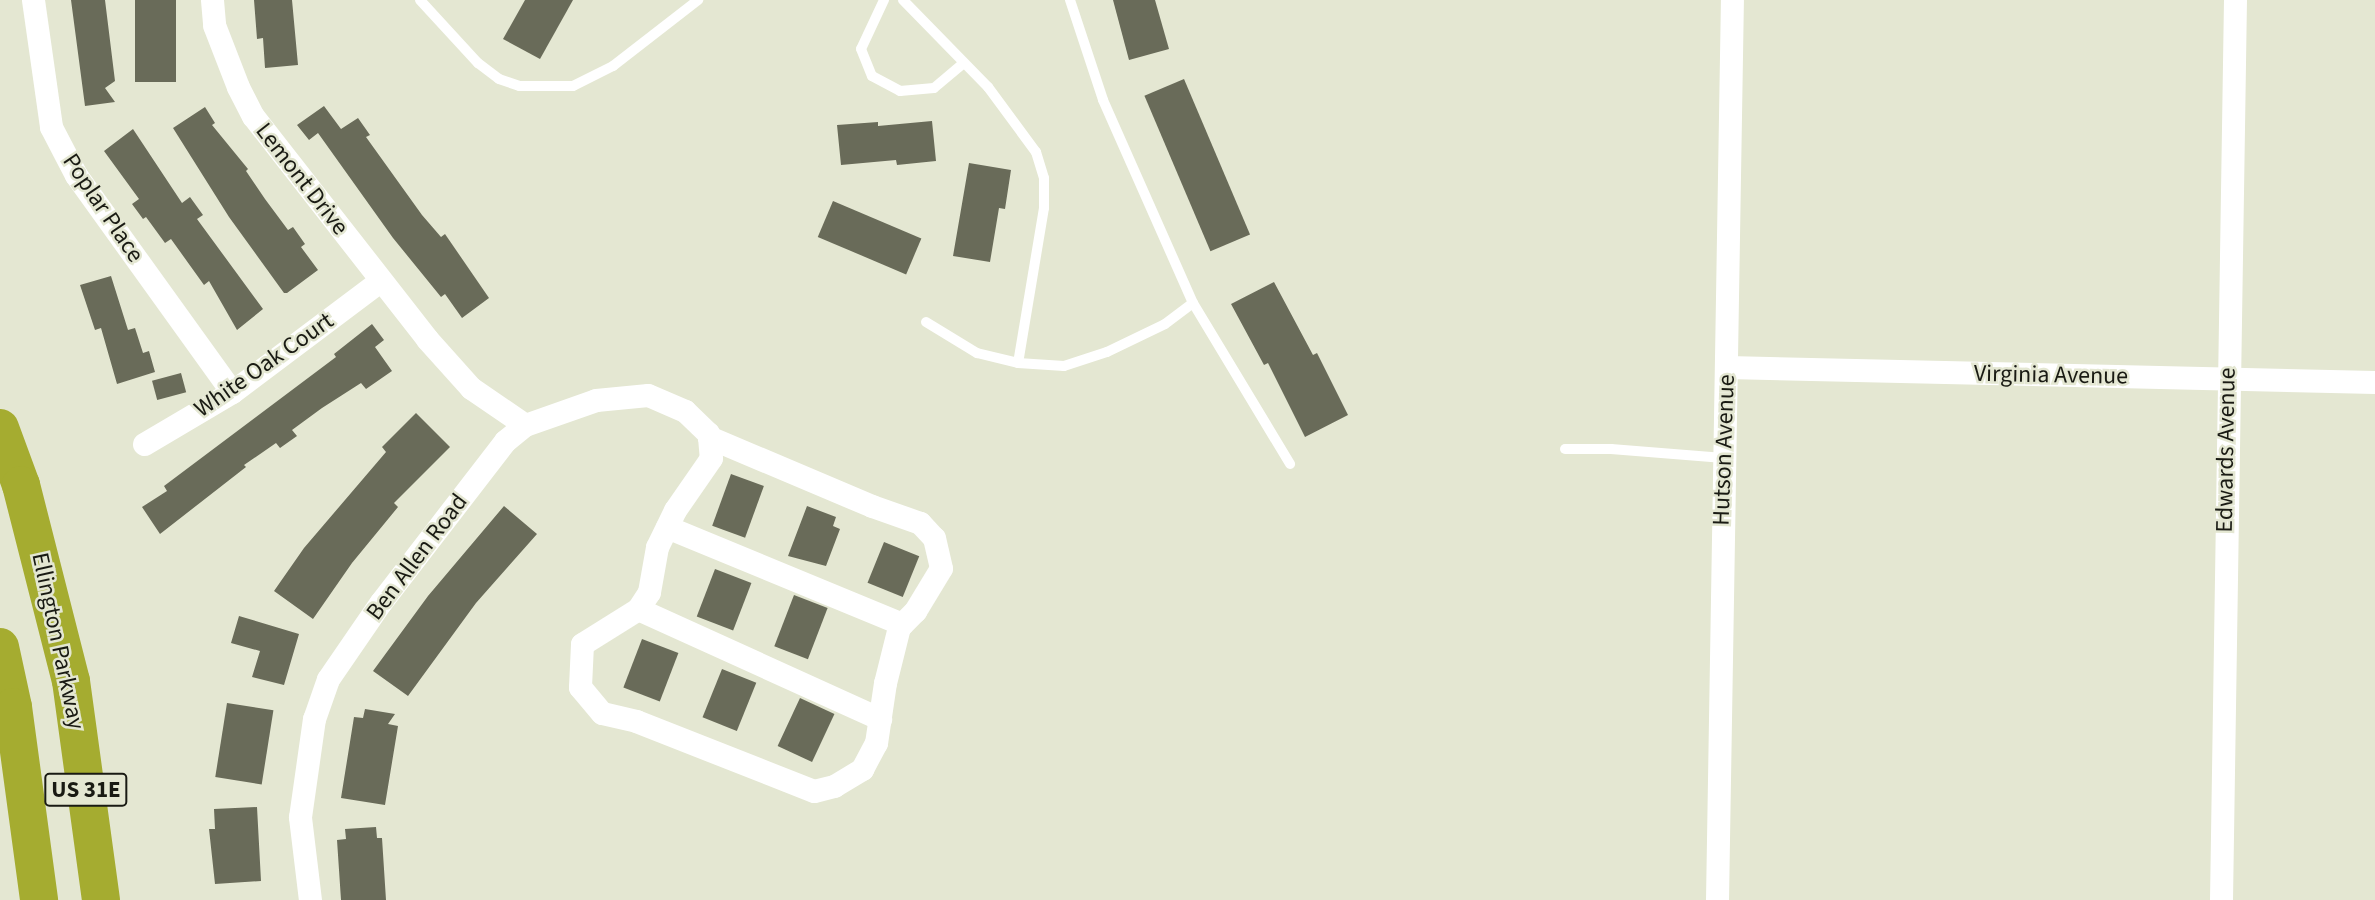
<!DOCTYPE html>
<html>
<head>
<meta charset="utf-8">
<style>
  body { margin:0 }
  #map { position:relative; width:2375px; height:900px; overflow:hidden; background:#e4e7d2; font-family:"Source Sans 3",sans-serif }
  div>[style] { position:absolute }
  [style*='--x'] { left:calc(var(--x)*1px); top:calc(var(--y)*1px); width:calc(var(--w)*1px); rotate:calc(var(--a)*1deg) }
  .building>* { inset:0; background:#696b59; transform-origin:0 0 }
  .service>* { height:10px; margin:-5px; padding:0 5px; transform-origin:5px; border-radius:5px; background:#fff }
  .minor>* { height:23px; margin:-11.5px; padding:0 11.5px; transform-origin:11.5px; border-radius:11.5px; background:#fff }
  .motorway>* { height:38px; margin:-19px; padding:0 19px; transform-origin:19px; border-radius:19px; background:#a5ac30 }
  span { translate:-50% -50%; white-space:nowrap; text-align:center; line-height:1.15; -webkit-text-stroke:5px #e4e7d2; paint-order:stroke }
  .shield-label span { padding:2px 5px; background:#e4e7d2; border:2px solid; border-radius:5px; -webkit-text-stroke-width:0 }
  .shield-label { font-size:23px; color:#191a13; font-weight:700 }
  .street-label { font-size:24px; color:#191a13 }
</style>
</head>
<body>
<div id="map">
  <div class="building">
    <div style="clip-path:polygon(71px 0,105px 0,115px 81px,105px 88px,115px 102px,85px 106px)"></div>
    <div style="left:135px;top:0;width:41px;height:82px"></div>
    <div style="clip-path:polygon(254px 0,292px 0,298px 65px,265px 68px,263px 38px,257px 39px)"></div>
    <div style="clip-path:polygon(525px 0,573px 0,540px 59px,503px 39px)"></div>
    <div style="clip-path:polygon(1113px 0,1155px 0,1169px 49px,1129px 60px)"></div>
    <div style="left:1184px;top:79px;width:169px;height:43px;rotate:67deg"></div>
    <div style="clip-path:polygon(324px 106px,341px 129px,358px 118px,370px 135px,366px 137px,422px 215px,441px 237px,445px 234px,489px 298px,462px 318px,445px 294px,441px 297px,393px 238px,318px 133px,309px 140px,297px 125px)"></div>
    <div style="clip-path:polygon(205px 107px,215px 123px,212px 125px,248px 169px,246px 171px,265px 199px,288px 230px,293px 227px,305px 244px,301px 247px,318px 270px,287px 293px,284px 293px,229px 217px,173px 128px)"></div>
    <div style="clip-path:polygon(932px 121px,936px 161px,897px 165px,896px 160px,841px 165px,837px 125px,878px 122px,878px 126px)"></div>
    <div style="clip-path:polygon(133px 129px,182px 203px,190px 197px,203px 215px,197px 219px,263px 309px,237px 330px,209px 281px,204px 285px,171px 239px,165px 243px,146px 217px,143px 219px,132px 204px,139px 199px,104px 151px)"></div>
    <div style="clip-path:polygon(969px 163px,1011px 170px,1005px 209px,999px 208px,990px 262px,953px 256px)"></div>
    <div style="left:833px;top:201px;width:96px;height:39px;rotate:23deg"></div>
    <div style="clip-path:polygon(111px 276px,128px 330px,135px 328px,143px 353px,149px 351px,155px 372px,117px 384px,101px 328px,95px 330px,80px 285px)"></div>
    <div style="clip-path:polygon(1274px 282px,1313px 355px,1317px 353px,1348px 415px,1305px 437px,1268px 363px,1264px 365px,1231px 304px)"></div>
    <div style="clip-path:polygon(372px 324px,384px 340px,375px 347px,392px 371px,366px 389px,361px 383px,322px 408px,292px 430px,297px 436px,280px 448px,276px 443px,244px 465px,246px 467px,160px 534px,142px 507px,167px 491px,164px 486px,336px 357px,334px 354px)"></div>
    <div style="left:181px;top:373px;width:20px;height:30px;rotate:75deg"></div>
    <div style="clip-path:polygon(416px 413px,450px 447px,394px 503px,398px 507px,352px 563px,313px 619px,274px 591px,304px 548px,386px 452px,382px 447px)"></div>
    <div style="left:731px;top:474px;width:35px;height:55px;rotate:20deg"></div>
    <div style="clip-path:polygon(504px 506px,537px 534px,476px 603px,408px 696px,373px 671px,428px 596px)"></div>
    <div style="clip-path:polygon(807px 506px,836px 517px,833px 526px,840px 529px,826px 566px,788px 556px)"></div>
    <div style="left:884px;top:542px;width:38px;height:44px;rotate:22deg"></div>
    <div style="left:715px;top:569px;width:39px;height:51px;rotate:21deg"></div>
    <div style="left:794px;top:595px;width:36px;height:55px;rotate:21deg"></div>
    <div style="clip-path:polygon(239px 616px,299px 634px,284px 685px,252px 677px,260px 651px,231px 643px)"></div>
    <div style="left:642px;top:639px;width:39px;height:52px;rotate:21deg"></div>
    <div style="left:722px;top:669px;width:37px;height:52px;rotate:22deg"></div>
    <div style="left:800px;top:698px;width:38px;height:53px;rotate:25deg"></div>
    <div style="left:227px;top:703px;width:47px;height:75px;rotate:9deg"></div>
    <div style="clip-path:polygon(365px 709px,395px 714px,388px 724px,398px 726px,385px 805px,341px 798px,354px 717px,363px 718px)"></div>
    <div style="clip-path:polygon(257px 807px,261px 881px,215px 884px,209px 829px,215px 829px,214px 809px)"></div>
    <div style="clip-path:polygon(376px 827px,377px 838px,382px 838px,386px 900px,341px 900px,337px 840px,346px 839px,345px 829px)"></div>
  </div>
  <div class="service">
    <div style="--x:420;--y:0;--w:86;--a:47.4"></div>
    <div style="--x:478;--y:63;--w:26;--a:37"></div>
    <div style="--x:499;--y:79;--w:21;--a:19"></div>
    <div style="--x:519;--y:86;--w:54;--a:0"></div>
    <div style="--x:573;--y:86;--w:45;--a:-26.6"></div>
    <div style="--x:613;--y:66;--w:108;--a:-37.8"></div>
    <div style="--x:884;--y:0;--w:54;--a:115.1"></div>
    <div style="--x:861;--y:49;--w:29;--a:68"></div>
    <div style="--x:872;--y:76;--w:32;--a:28"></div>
    <div style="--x:900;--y:91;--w:34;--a:-5"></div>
    <div style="--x:934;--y:88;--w:39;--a:-40"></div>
    <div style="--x:903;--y:0;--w:122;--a:45.7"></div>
    <div style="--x:988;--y:87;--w:81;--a:53.6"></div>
    <div style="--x:1036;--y:152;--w:27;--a:73"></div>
    <div style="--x:1044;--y:178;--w:30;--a:90"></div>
    <div style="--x:1044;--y:208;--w:157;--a:99.5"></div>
    <div style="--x:1070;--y:0;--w:105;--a:71.7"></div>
    <div style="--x:1103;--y:100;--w:222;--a:66.1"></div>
    <div style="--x:1193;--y:303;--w:188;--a:58.9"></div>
    <div style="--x:926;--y:322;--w:60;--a:31.3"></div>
    <div style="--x:977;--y:353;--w:42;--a:13.7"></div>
    <div style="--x:1018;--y:363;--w:46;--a:3.7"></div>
    <div style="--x:1064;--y:366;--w:45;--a:-18"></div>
    <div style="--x:1107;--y:352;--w:64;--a:-25.8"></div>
    <div style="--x:1165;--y:324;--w:35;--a:-37"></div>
    <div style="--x:1565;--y:449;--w:46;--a:0"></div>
    <div style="--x:1611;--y:449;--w:113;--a:4.6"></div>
  </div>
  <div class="minor">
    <div style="--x:33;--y:0;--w:128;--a:81.9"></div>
    <div style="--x:51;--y:127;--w:54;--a:62.5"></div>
    <div style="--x:76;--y:175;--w:267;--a:54.3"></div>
    <div style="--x:212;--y:0;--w:25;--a:85"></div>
    <div style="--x:214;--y:25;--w:66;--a:68.8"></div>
    <div style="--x:238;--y:87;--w:33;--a:63"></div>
    <div style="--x:253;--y:116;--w:283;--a:52"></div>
    <div style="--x:427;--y:339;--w:66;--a:48.1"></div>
    <div style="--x:471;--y:388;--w:65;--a:34.4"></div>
    <div style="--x:1727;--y:367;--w:648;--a:1.33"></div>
    <div style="--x:144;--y:444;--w:102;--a:-30.6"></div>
    <div style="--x:232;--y:392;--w:185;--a:-36.9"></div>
    <div style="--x:667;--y:527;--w:254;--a:22.4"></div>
    <div style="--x:638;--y:609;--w:266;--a:24.4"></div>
    <div style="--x:310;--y:900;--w:84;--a:-96.9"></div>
    <div style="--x:300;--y:817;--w:99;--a:-81.9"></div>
    <div style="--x:314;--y:719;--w:42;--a:-70.7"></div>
    <div style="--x:328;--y:679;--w:93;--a:-55.5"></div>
    <div style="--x:381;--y:602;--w:203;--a:-52.4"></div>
    <div style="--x:505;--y:441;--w:26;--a:-39"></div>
    <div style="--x:525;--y:425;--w:75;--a:-19.4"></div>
    <div style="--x:596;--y:400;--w:52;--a:-5.5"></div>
    <div style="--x:648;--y:395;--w:40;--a:23.4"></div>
    <div style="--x:685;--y:411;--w:32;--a:44"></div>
    <div style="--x:708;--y:433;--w:4;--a:76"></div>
    <div style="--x:709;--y:437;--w:21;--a:85"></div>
    <div style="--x:711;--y:458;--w:63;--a:124.7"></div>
    <div style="--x:675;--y:510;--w:41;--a:115.9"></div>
    <div style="--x:657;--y:547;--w:46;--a:100.1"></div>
    <div style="--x:649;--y:592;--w:20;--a:123"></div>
    <div style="--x:638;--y:609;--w:66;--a:148"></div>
    <div style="--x:582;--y:644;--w:43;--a:92.7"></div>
    <div style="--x:580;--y:687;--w:34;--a:50"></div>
    <div style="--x:602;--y:713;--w:35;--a:13"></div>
    <div style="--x:636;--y:721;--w:191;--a:21.5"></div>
    <div style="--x:814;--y:791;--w:21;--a:-14"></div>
    <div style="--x:834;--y:786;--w:33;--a:-31"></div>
    <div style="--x:862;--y:769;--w:30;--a:-62"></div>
    <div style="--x:876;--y:743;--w:61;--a:-81.5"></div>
    <div style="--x:885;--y:683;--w:58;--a:-76"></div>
    <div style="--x:899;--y:627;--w:23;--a:-45"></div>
    <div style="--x:915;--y:611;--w:50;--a:-58.8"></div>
    <div style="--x:941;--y:568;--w:31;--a:-103"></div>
    <div style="--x:934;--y:538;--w:21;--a:-133"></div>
    <div style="--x:920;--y:523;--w:51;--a:-160.5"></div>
    <div style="--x:872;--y:506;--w:177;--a:-157.1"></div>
    <div style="--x:1717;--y:900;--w:900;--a:-89.05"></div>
    <div style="--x:2221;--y:900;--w:900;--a:-89.11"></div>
  </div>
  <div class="motorway">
    <div style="--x:0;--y:428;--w:61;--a:69.8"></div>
    <div style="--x:21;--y:485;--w:202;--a:75.7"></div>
    <div style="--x:71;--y:681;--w:221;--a:82.2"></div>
    <div style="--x:0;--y:647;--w:61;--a:77.8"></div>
    <div style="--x:13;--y:707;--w:195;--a:82.3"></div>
  </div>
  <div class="shield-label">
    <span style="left:86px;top:790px">US 31E</span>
  </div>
  <div class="street-label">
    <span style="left:302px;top:179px;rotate:52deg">Lemont Drive</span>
    <span style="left:103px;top:208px;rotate:56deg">Poplar Place</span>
    <span style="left:264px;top:365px;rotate:-35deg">White Oak Court</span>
    <span style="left:2051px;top:375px;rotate:1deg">Virginia Avenue</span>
    <span style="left:1724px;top:450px;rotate:-88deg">Hutson Avenue</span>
    <span style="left:2226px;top:450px;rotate:-89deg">Edwards Avenue</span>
    <span style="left:417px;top:557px;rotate:-53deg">Ben Allen Road</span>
    <span style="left:58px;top:641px;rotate:78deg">Ellington Parkway</span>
  </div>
</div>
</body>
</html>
